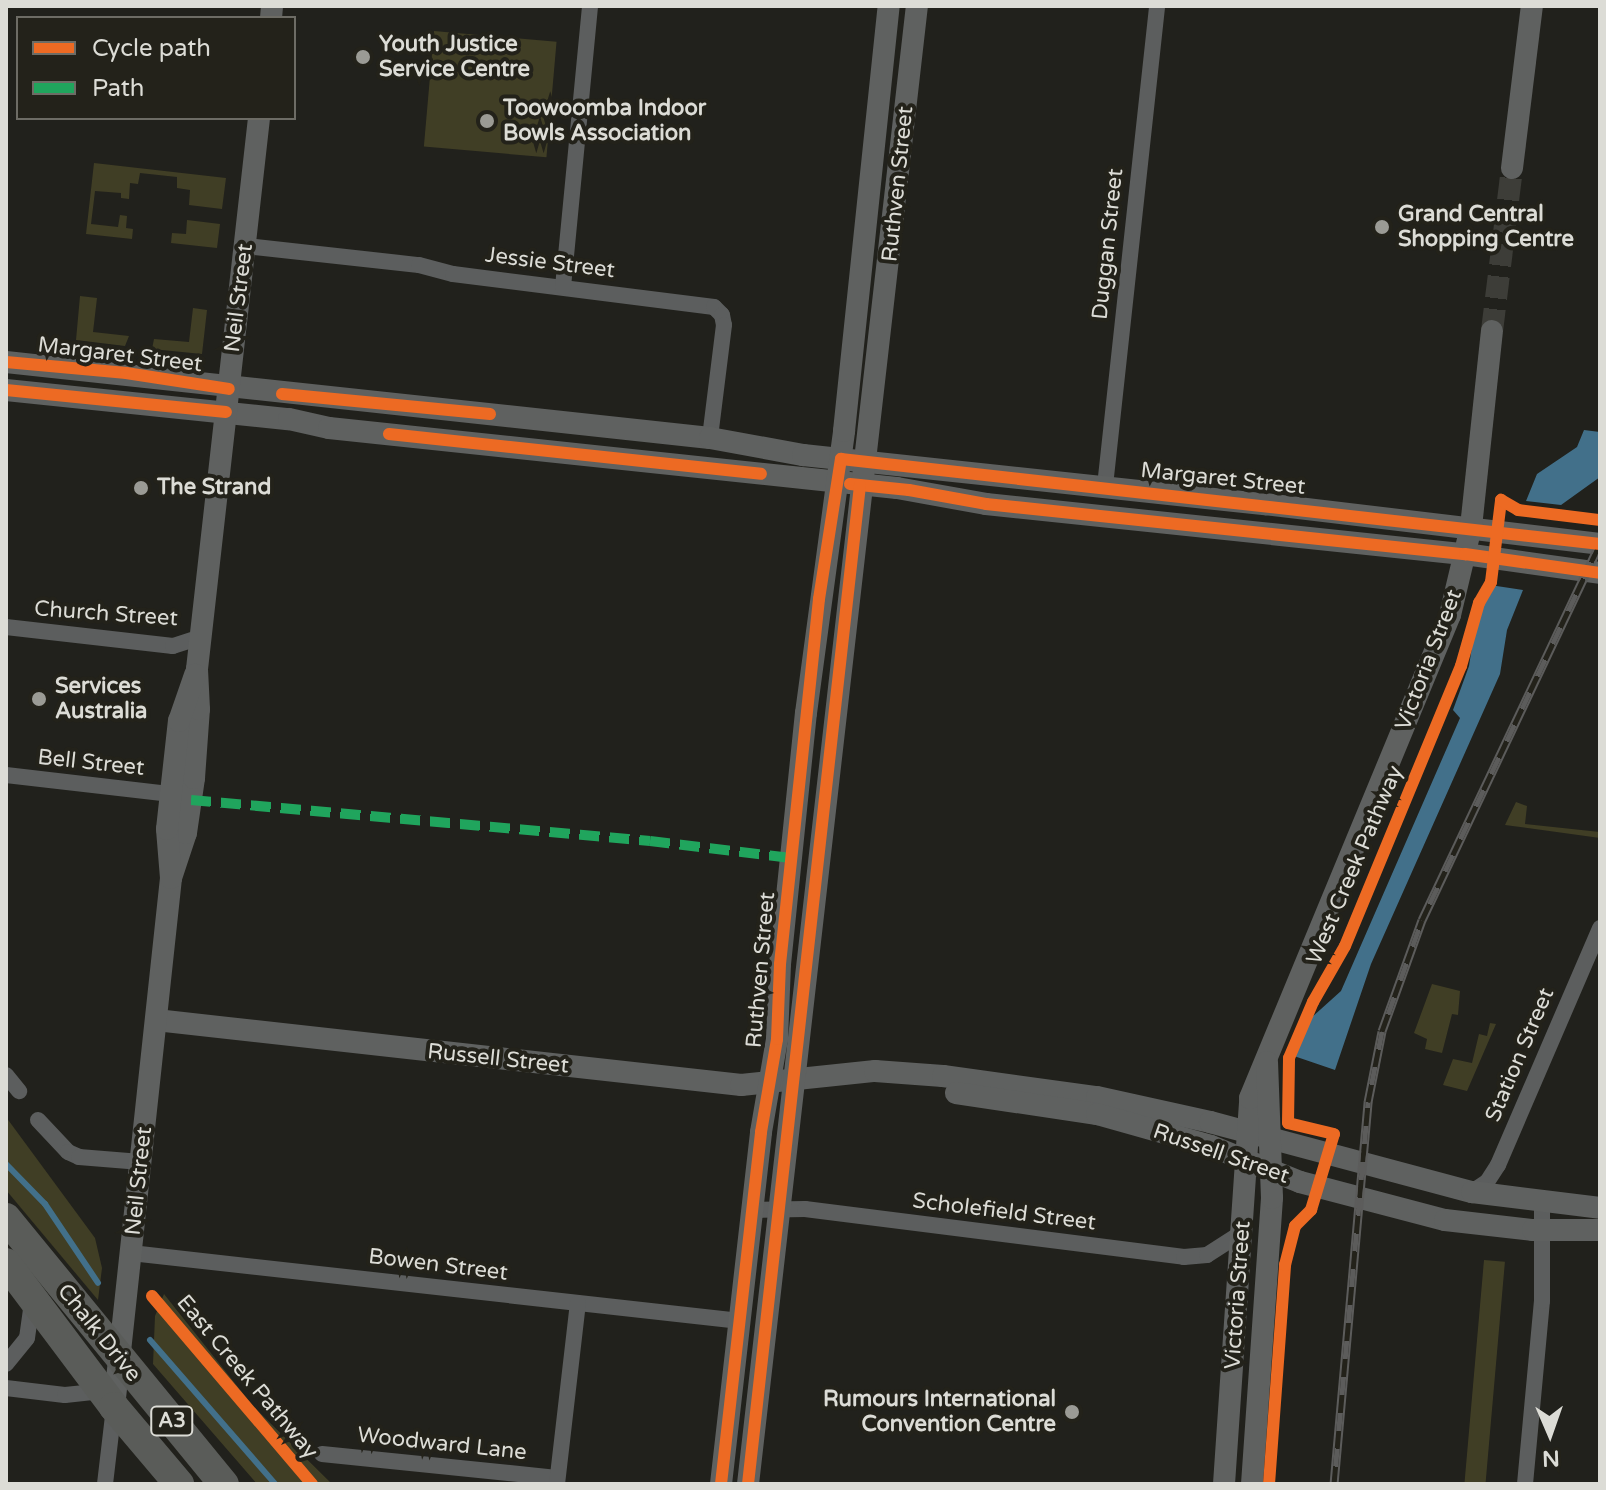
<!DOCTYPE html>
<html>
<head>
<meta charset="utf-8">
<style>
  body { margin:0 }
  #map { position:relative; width:1606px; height:1490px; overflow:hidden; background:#21211c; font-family:"Varela Round",sans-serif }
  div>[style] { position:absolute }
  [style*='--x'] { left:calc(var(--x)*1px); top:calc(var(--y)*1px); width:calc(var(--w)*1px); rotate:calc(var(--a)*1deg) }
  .green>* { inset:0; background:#403e25; transform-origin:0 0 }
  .water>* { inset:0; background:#42708a }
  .stream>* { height:6px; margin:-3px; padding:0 3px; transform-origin:3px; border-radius:3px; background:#42708a }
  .secondary-tunnel>* { height:22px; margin-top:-11px; transform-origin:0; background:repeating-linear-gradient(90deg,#3d3d38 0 22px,transparent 0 33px) }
  .street>* { height:16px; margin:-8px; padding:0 8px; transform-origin:8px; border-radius:8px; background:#5c5e5e }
  .secondary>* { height:22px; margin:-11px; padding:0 11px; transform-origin:11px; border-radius:11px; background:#5f6160 }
  .highway>* { height:30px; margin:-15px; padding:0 15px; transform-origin:15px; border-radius:15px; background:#5a5c59 }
  .rail>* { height:9px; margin-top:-4.5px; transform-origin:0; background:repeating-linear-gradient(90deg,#23221a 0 18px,#5c5c5b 0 36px); box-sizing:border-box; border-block:2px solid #5c5c5b }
  .quiet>* { height:10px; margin-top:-5px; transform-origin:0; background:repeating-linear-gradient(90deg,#20a55d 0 20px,transparent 0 30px) }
  .cycleway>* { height:12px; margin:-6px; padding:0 6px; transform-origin:6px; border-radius:6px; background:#ed6a23 }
  .dots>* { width:22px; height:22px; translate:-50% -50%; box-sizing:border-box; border:4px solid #23221a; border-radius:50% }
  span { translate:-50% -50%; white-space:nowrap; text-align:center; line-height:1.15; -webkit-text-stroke:8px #23221a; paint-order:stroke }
  .shield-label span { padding:2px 6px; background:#23221a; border:2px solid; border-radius:6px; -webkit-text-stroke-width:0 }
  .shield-label { font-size:20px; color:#dcdcd6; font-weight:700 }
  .poi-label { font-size:22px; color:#dcdcd6; font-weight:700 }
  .left { translate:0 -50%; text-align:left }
  .right { translate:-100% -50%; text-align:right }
  .street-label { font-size:22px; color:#dcdcd6 }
  .frame { position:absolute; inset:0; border:8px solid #dcdcd6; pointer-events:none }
  .legend { position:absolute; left:16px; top:16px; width:280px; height:104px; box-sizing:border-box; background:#23221a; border:2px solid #6d6c65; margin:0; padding:10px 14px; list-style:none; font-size:24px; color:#dcdcd6 }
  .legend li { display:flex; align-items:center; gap:16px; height:40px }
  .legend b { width:40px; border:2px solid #6d6c65 }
  .north { position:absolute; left:1510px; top:1394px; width:80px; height:80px; -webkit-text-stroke:6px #23221a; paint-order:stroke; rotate:178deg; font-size:22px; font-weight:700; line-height:32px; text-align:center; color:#dcdcd6 }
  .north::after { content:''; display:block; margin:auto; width:28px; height:36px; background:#dcdcd6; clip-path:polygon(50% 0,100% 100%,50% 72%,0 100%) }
</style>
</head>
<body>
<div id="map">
  <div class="green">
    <div style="left:434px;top:31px;width:123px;height:116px;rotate:5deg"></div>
    <div style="clip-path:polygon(94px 163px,226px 178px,222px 209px,189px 205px,190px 190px,177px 188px,177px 177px,140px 173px,138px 184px,130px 183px,129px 199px,121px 198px,121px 193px,95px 191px,91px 224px,118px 227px,120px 215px,127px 216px,126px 228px,133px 229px,132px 239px,86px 234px)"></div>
    <div style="clip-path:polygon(187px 220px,220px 224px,217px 248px,171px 243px,172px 233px,186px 234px)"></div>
    <div style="clip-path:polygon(80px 296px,97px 298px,93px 332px,129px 336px,125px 346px,76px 340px)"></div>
    <div style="clip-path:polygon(193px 308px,207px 310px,202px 354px,152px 349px,154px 339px,189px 342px)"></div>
    <div style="clip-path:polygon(1516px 802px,1527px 806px,1525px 824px,1600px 832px,1600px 838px,1505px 825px)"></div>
    <div style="clip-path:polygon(1432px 984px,1460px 991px,1458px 1015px,1452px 1014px,1442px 1053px,1425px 1049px,1427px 1039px,1414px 1033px)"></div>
    <div style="clip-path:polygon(1490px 1023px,1496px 1024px,1467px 1091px,1443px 1085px,1453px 1059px,1472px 1063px,1479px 1034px,1487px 1036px)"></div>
    <div style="clip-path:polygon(6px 1117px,95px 1238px,102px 1268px,98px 1300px,6px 1190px)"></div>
    <div style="left:1484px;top:1260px;width:21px;height:225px;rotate:5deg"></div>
    <div style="clip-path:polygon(164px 1294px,253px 1406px,332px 1484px,257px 1484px,153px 1364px,155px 1316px)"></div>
  </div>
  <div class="water">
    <div style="clip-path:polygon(1584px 430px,1600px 432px,1600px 477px,1561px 505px,1526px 501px,1537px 474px,1577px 447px)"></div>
    <div style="clip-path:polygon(1490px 585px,1523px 590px,1507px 630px,1500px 674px,1371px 964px,1335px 1070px,1291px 1055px,1311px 1018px,1341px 991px,1460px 718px,1453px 710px,1469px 666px,1476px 621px)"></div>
  </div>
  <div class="stream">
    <div style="--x:6;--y:1164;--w:56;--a:45.7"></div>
    <div style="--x:45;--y:1204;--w:95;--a:56.1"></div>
    <div style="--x:150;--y:1340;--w:191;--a:49"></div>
  </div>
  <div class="secondary-tunnel">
    <div style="--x:1492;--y:331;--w:164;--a:-83"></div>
  </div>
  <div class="street">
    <div style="--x:246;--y:246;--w:174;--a:6.3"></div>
    <div style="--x:419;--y:265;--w:35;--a:15"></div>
    <div style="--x:453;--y:274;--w:263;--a:7.2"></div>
    <div style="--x:714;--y:307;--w:11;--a:45"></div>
    <div style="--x:722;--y:315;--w:10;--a:79"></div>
    <div style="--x:724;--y:325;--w:114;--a:97.1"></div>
    <div style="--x:563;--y:287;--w:282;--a:-84.5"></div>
    <div style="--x:1105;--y:486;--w:483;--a:-83.8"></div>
    <div style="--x:6;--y:627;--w:168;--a:6.5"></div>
    <div style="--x:173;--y:646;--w:29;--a:-18"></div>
    <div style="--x:6;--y:775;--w:166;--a:6.6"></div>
    <div style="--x:6;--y:1075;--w:21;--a:51"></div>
    <div style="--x:38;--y:1120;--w:44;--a:46.8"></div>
    <div style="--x:68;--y:1152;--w:12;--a:24"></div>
    <div style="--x:79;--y:1157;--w:62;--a:4.6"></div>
    <div style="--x:1472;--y:1192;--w:18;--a:-34"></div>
    <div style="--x:1487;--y:1182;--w:20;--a:-57"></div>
    <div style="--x:1498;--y:1165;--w:258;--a:-66.7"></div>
    <div style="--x:752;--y:1210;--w:53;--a:-1.1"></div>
    <div style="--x:805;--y:1209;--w:382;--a:7.2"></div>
    <div style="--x:1184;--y:1257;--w:23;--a:-5"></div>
    <div style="--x:1207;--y:1255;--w:43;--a:-32.6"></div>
    <div style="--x:131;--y:1253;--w:613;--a:6.37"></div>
    <div style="--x:6;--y:1364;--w:33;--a:-51"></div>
    <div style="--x:27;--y:1338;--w:36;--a:-82"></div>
    <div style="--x:6;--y:1388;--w:59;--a:6.8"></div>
    <div style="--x:65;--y:1395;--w:37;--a:-6"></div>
    <div style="--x:322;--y:1454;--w:236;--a:5.8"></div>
    <div style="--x:105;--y:1484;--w:78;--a:-83.3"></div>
    <div style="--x:557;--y:1484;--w:182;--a:-83.4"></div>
    <div style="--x:1525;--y:1484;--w:184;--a:-84.7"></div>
    <div style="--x:1542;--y:1301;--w:100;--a:-90"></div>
  </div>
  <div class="secondary">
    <div style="--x:271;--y:18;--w:12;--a:-85"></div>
    <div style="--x:1512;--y:168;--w:163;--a:-83"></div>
    <div style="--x:6;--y:362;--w:708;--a:6.16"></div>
    <div style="--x:710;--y:438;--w:95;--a:10.4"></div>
    <div style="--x:803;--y:455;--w:465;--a:6.1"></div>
    <div style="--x:1265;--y:504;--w:337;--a:6.8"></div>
    <div style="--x:6;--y:390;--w:284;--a:5.9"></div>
    <div style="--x:289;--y:419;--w:41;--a:12.7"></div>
    <div style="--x:329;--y:428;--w:571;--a:6.03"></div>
    <div style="--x:897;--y:488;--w:90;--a:10.2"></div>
    <div style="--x:986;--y:504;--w:482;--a:6"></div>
    <div style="--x:1465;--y:554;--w:136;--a:8"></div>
    <div style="--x:171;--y:878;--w:47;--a:-71.6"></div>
    <div style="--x:186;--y:833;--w:56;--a:-81.7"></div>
    <div style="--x:194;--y:778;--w:69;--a:-85.9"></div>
    <div style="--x:199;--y:709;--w:40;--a:-92.9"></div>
    <div style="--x:197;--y:669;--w:554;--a:-83.58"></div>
    <div style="--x:156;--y:1020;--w:589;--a:6.34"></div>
    <div style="--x:741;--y:1085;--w:135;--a:-6"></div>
    <div style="--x:875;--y:1071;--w:68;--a:4.2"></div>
    <div style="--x:943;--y:1076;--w:155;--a:7.8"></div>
    <div style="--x:1097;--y:1097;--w:116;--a:12.5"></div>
    <div style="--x:1210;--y:1122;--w:271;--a:15"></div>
    <div style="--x:1472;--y:1192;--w:129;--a:7.1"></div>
    <div style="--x:956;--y:1093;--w:143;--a:8.5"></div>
    <div style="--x:1097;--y:1114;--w:118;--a:15.7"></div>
    <div style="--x:1211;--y:1146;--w:96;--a:22"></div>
    <div style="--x:1300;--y:1182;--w:150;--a:14.7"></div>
    <div style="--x:1445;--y:1220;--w:89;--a:6.5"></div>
    <div style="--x:1533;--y:1230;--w:67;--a:0"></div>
    <div style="--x:114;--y:1407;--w:532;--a:-83.85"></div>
    <div style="--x:171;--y:878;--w:49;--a:-94.7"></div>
    <div style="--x:167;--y:829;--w:109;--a:-83.7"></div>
    <div style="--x:179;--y:721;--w:49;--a:-70.8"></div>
    <div style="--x:721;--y:1484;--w:354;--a:-83.5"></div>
    <div style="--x:761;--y:1132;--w:94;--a:-80.2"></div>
    <div style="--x:777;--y:1039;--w:75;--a:-87.7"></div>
    <div style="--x:780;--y:964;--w:252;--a:-84.1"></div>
    <div style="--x:806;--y:713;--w:285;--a:-82.3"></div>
    <div style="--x:844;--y:431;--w:427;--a:-84"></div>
    <div style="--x:748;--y:1484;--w:1488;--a:-83.48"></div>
    <div style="--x:1224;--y:1484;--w:387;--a:-86.1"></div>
    <div style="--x:1250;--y:1098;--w:523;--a:-67.51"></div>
    <div style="--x:1450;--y:615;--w:90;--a:-76.6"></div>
    <div style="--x:1471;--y:527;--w:197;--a:-83.9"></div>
    <div style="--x:1252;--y:1484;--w:287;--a:-86"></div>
    <div style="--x:1272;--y:1198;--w:136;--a:-92.1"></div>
  </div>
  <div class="highway">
    <div style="--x:6;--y:1218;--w:344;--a:50.7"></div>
    <div style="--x:6;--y:1263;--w:180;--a:53.1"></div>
    <div style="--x:114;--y:1407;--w:101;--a:49.8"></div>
  </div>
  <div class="rail">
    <div style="--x:1334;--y:1484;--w:384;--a:-84.9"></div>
    <div style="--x:1368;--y:1102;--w:72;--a:-78.8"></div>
    <div style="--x:1382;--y:1031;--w:118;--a:-70.2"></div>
    <div style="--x:1422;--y:920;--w:417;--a:-64.7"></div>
  </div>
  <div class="quiet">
    <div style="--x:191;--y:800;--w:461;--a:5.1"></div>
    <div style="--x:650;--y:841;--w:142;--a:6.9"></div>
  </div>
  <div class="cycleway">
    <div style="--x:6;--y:362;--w:121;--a:5.2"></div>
    <div style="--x:126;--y:373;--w:104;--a:8.8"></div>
    <div style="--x:6;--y:390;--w:221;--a:5.7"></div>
    <div style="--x:282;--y:394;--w:209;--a:5.5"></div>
    <div style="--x:389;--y:434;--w:374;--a:6.1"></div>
    <div style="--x:850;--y:484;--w:59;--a:5.8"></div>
    <div style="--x:909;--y:490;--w:78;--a:10.3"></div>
    <div style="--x:986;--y:504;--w:482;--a:6"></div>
    <div style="--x:1465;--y:554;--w:136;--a:8"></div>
    <div style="--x:152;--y:1296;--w:247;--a:49.6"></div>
    <div style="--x:721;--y:1484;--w:354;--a:-83.5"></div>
    <div style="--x:761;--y:1132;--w:94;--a:-80.2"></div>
    <div style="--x:777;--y:1039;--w:75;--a:-87.7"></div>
    <div style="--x:780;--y:964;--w:367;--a:-83.9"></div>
    <div style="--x:819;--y:599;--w:142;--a:-81.1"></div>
    <div style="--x:841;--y:459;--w:764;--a:6.39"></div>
    <div style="--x:748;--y:1484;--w:1005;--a:-83.6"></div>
    <div style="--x:1269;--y:1484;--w:220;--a:-85.8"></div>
    <div style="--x:1285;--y:1265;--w:40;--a:-75.6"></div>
    <div style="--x:1295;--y:1226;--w:23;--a:-45"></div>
    <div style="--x:1311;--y:1210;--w:79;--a:-73.2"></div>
    <div style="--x:1334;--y:1134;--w:47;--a:-166.6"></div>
    <div style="--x:1288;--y:1123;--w:65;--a:-89.1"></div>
    <div style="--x:1289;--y:1058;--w:61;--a:-66.8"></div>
    <div style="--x:1313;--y:1002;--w:64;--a:-60.3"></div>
    <div style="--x:1345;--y:946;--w:303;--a:-67.5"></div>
    <div style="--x:1461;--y:666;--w:66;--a:-74.1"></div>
    <div style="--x:1479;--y:603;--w:24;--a:-60"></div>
    <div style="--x:1491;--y:582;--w:83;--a:-83"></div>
    <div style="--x:1501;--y:500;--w:20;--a:30"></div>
    <div style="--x:1518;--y:510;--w:83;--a:7"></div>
  </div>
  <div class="dots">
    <div style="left:363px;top:57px;background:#9b9b95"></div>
    <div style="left:487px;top:121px;background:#9b9b95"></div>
    <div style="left:1382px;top:227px;background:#9b9b95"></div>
    <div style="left:141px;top:488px;background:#9b9b95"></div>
    <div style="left:39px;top:699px;background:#9b9b95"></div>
    <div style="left:1072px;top:1412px;background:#9b9b95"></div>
  </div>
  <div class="shield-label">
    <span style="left:172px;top:1421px">A3</span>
  </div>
  <div class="poi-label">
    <span class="left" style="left:379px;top:57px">Youth Justice<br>Service Centre</span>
    <span class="left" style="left:503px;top:121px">Toowoomba Indoor<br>Bowls Association</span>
    <span class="left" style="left:1398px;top:227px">Grand Central<br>Shopping Centre</span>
    <span class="left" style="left:157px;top:488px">The Strand</span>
    <span class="left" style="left:55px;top:699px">Services<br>Australia</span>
    <span class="right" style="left:1056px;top:1412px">Rumours International<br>Convention Centre</span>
  </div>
  <div class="street-label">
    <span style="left:898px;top:184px;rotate:-84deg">Ruthven Street</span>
    <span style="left:1108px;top:244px;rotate:-84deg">Duggan Street</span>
    <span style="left:550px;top:263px;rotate:7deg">Jessie Street</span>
    <span style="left:239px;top:298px;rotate:-83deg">Neil Street</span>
    <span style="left:120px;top:355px;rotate:7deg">Margaret Street</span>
    <span style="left:1223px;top:479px;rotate:6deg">Margaret Street</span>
    <span style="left:106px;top:614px;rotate:4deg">Church Street</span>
    <span style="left:1429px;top:660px;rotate:-69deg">Victoria Street</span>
    <span style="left:91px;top:763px;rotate:6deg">Bell Street</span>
    <span style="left:1355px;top:865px;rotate:-67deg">West Creek Pathway</span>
    <span style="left:761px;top:970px;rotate:-85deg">Ruthven Street</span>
    <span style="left:1520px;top:1055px;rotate:-67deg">Station Street</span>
    <span style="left:498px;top:1059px;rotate:6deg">Russell Street</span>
    <span style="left:1221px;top:1154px;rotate:19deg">Russell Street</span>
    <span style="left:139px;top:1181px;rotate:-84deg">Neil Street</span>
    <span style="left:1004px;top:1212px;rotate:7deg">Scholefield Street</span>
    <span style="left:438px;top:1265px;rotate:7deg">Bowen Street</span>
    <span style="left:1238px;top:1295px;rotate:-86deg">Victoria Street</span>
    <span style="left:99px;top:1333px;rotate:51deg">Chalk Drive</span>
    <span style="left:247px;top:1377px;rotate:50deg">East Creek Pathway</span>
    <span style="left:442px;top:1444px;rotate:6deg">Woodward Lane</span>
  </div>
  <div class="frame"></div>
  <ul class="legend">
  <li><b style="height:10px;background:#ed6a23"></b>Cycle path</li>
  <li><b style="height:10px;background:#20a55d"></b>Path</li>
  </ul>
  <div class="north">N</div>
</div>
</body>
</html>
